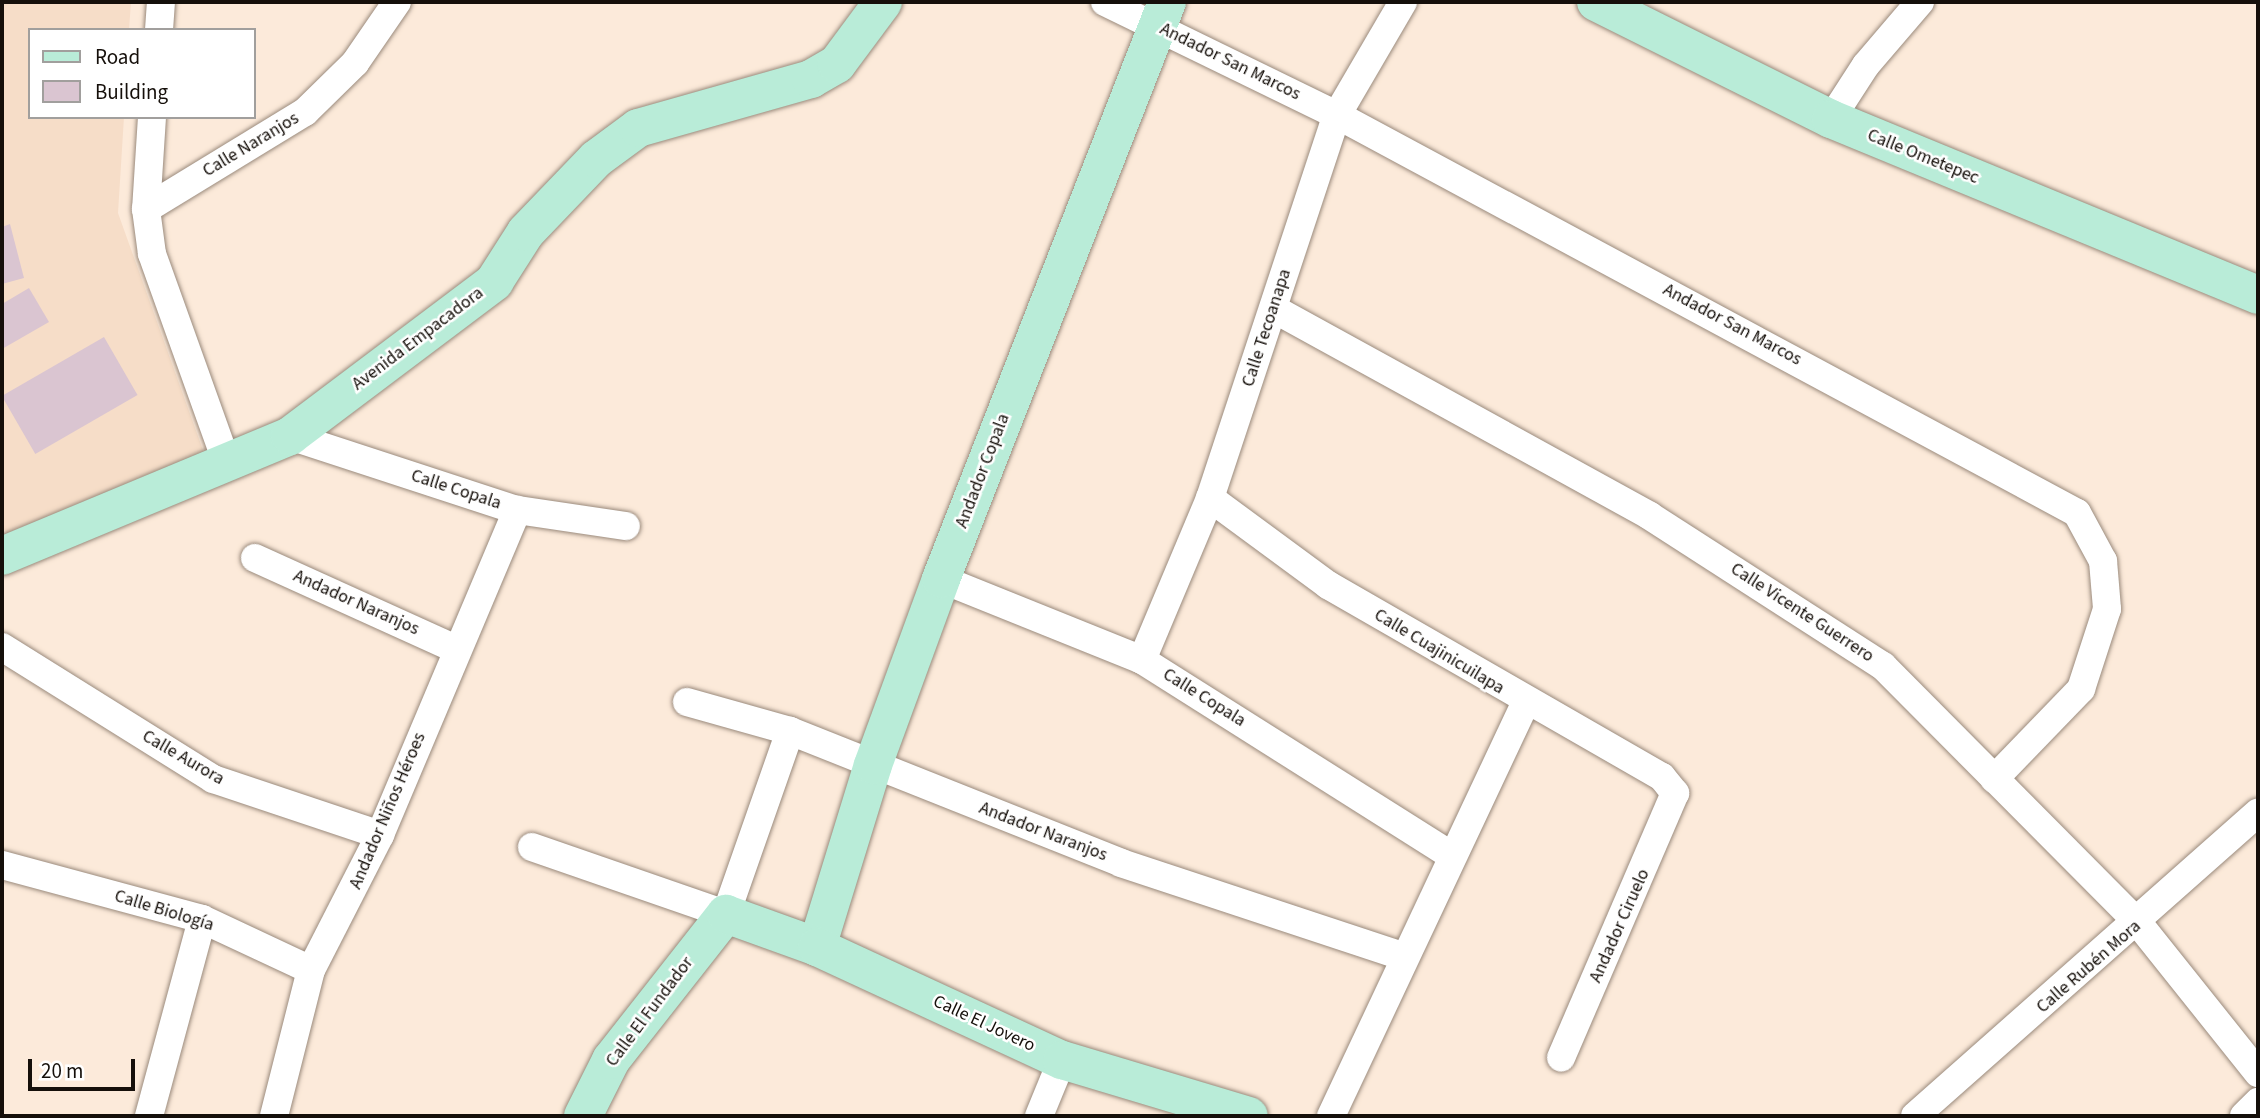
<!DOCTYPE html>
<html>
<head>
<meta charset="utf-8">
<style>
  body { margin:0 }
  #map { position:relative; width:2260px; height:1118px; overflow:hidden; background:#fceada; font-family:"Source Sans 3",sans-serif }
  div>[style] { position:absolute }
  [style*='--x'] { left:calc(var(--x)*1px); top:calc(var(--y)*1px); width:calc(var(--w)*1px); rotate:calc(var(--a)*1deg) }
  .built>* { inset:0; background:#f6ddc8 }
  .building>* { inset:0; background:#dac5d1; transform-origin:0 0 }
  .roads { filter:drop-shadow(0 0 2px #9a8a7c) drop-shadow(0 0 2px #9a8a7c) }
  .street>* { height:28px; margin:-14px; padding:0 14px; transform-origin:14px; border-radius:14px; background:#fff }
  .secondary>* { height:38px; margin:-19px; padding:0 19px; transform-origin:19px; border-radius:19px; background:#b9ecd8 }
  span { translate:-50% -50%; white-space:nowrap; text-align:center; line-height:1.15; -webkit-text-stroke:5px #fff; paint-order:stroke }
  .street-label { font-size:18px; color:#150f0a }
  .frame { position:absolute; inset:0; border:4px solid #150f0a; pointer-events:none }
  .legend { position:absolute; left:28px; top:28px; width:228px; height:91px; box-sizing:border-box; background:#fff; border:2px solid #a19f9d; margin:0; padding:9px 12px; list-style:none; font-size:21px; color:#150f0a }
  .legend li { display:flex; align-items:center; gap:14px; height:35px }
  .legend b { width:35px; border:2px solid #a19f9d }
  .scale { position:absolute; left:28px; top:1059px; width:107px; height:32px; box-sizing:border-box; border:4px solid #150f0a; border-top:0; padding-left:9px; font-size:21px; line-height:24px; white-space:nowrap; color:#150f0a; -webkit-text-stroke:5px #fff; paint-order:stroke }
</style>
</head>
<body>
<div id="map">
  <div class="built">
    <div style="clip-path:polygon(2px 2px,131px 2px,129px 30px,30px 30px,30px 117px,124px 117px,118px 213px,204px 453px,7px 533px,2px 527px)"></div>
  </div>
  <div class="building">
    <div style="clip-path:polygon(10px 224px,24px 278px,2px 284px,2px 227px)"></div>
    <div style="clip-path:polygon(29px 288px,49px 322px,2px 349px,2px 304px)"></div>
    <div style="left:104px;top:337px;width:67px;height:118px;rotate:60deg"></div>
  </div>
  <div class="roads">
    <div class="street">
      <div style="--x:1105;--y:2;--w:258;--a:26"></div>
      <div style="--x:1337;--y:115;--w:840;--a:28.27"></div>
      <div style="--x:2077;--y:513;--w:55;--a:61.6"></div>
      <div style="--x:2103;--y:561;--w:48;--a:85.2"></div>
      <div style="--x:2107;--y:609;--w:84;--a:108"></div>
      <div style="--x:2081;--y:689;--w:125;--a:134"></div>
      <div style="--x:159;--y:30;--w:28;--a:-86"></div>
      <div style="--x:152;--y:117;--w:92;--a:93.7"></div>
      <div style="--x:146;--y:209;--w:45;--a:82.4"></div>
      <div style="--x:152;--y:254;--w:220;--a:70.3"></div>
      <div style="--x:1831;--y:119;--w:64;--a:-57.1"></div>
      <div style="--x:1866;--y:65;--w:83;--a:-49.4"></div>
      <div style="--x:146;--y:209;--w:186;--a:-31.4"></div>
      <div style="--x:305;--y:112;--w:70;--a:-44.4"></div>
      <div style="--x:355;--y:63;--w:74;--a:-55.5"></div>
      <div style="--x:1274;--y:309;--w:429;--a:28.8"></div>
      <div style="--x:1650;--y:516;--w:277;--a:32.8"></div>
      <div style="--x:1883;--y:666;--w:363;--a:45.2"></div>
      <div style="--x:2139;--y:924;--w:191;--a:51.4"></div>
      <div style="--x:290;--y:436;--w:239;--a:18.1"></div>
      <div style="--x:517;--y:510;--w:110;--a:8.4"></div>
      <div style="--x:1210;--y:498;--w:147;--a:36.4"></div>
      <div style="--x:1328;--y:585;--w:385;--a:29.9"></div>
      <div style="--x:1662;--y:777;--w:21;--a:51"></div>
      <div style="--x:1675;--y:793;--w:288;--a:113.3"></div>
      <div style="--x:255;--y:558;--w:221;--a:24.4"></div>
      <div style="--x:941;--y:579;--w:217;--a:21.9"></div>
      <div style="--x:1142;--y:660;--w:363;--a:32.3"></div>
      <div style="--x:2;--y:647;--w:249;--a:32"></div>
      <div style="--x:213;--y:779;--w:176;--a:18.5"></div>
      <div style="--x:1142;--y:660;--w:176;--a:-67.2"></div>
      <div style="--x:1210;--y:498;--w:404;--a:-71.7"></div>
      <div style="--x:1337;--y:115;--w:131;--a:-59.7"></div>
      <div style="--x:687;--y:702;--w:107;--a:15.7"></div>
      <div style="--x:790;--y:731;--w:356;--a:21.7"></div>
      <div style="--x:1121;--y:863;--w:296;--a:18.3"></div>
      <div style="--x:532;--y:847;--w:205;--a:19.1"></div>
      <div style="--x:726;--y:914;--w:194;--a:-70.7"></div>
      <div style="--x:2;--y:865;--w:207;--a:15.1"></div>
      <div style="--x:202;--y:919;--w:120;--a:25.1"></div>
      <div style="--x:149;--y:1116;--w:204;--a:-74.9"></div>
      <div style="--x:274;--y:1116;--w:151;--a:-75.8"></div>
      <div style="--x:311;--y:970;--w:152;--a:-62.9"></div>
      <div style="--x:380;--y:835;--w:353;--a:-67.1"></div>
      <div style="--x:1039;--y:1116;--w:61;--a:-67.7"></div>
      <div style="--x:1331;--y:1116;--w:456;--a:-64.8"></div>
      <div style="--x:1915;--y:1116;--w:458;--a:-41.5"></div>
      <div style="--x:2244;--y:1116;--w:20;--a:-45"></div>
    </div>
    <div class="secondary">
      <div style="--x:1596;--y:2;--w:263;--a:26.5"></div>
      <div style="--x:1831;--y:119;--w:462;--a:22.4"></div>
      <div style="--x:2;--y:556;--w:312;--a:-22.6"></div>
      <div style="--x:290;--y:436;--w:256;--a:-37"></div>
      <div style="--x:494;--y:282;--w:59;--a:-57.4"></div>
      <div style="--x:526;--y:232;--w:101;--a:-46.2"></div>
      <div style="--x:596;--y:159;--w:52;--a:-36.4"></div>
      <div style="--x:638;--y:128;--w:180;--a:-15.8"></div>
      <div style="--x:811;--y:79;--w:30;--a:-30"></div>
      <div style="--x:837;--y:64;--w:77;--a:-53.4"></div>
      <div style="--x:817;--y:947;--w:190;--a:-72.9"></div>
      <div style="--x:873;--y:765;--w:198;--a:-69.9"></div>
      <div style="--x:941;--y:579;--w:620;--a:-68.61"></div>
      <div style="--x:583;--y:1116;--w:63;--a:-63.4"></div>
      <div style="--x:611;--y:1060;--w:186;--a:-51.8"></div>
      <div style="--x:726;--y:914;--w:97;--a:19.9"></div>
      <div style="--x:817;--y:947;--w:270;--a:24.8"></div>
      <div style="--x:1062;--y:1060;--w:195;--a:16.7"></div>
    </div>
  </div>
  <div class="street-label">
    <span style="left:1230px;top:62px;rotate:26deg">Andador San Marcos</span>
    <span style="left:251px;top:145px;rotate:-31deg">Calle Naranjos</span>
    <span style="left:1923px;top:157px;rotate:22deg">Calle Ometepec</span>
    <span style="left:1732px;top:325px;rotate:28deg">Andador San Marcos</span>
    <span style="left:1267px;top:328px;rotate:-72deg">Calle Tecoanapa</span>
    <span style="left:418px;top:339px;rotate:-37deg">Avenida Empacadora</span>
    <span style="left:983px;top:471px;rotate:-69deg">Andador Copala</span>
    <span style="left:456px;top:490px;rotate:18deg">Calle Copala</span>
    <span style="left:356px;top:603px;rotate:24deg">Andador Naranjos</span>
    <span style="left:1802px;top:613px;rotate:33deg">Calle Vicente Guerrero</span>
    <span style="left:1439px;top:652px;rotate:31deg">Calle Cuajinicuilapa</span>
    <span style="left:1204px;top:698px;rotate:32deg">Calle Copala</span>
    <span style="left:183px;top:758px;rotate:30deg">Calle Aurora</span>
    <span style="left:388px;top:811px;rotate:-67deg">Andador Niños Héroes</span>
    <span style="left:1043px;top:832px;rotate:21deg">Andador Naranjos</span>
    <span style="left:164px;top:911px;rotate:17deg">Calle Biología</span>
    <span style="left:1620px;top:926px;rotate:-66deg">Andador Ciruelo</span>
    <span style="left:2089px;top:967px;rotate:-41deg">Calle Rubén Mora</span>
    <span style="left:650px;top:1012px;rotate:-53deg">Calle El Fundador</span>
    <span style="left:984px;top:1024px;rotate:25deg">Calle El Jovero</span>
  </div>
  <div class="frame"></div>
  <ul class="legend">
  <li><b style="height:9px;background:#b9ecd8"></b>Road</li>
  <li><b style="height:19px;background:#dac5d1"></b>Building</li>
  </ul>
  <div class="scale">20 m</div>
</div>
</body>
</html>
